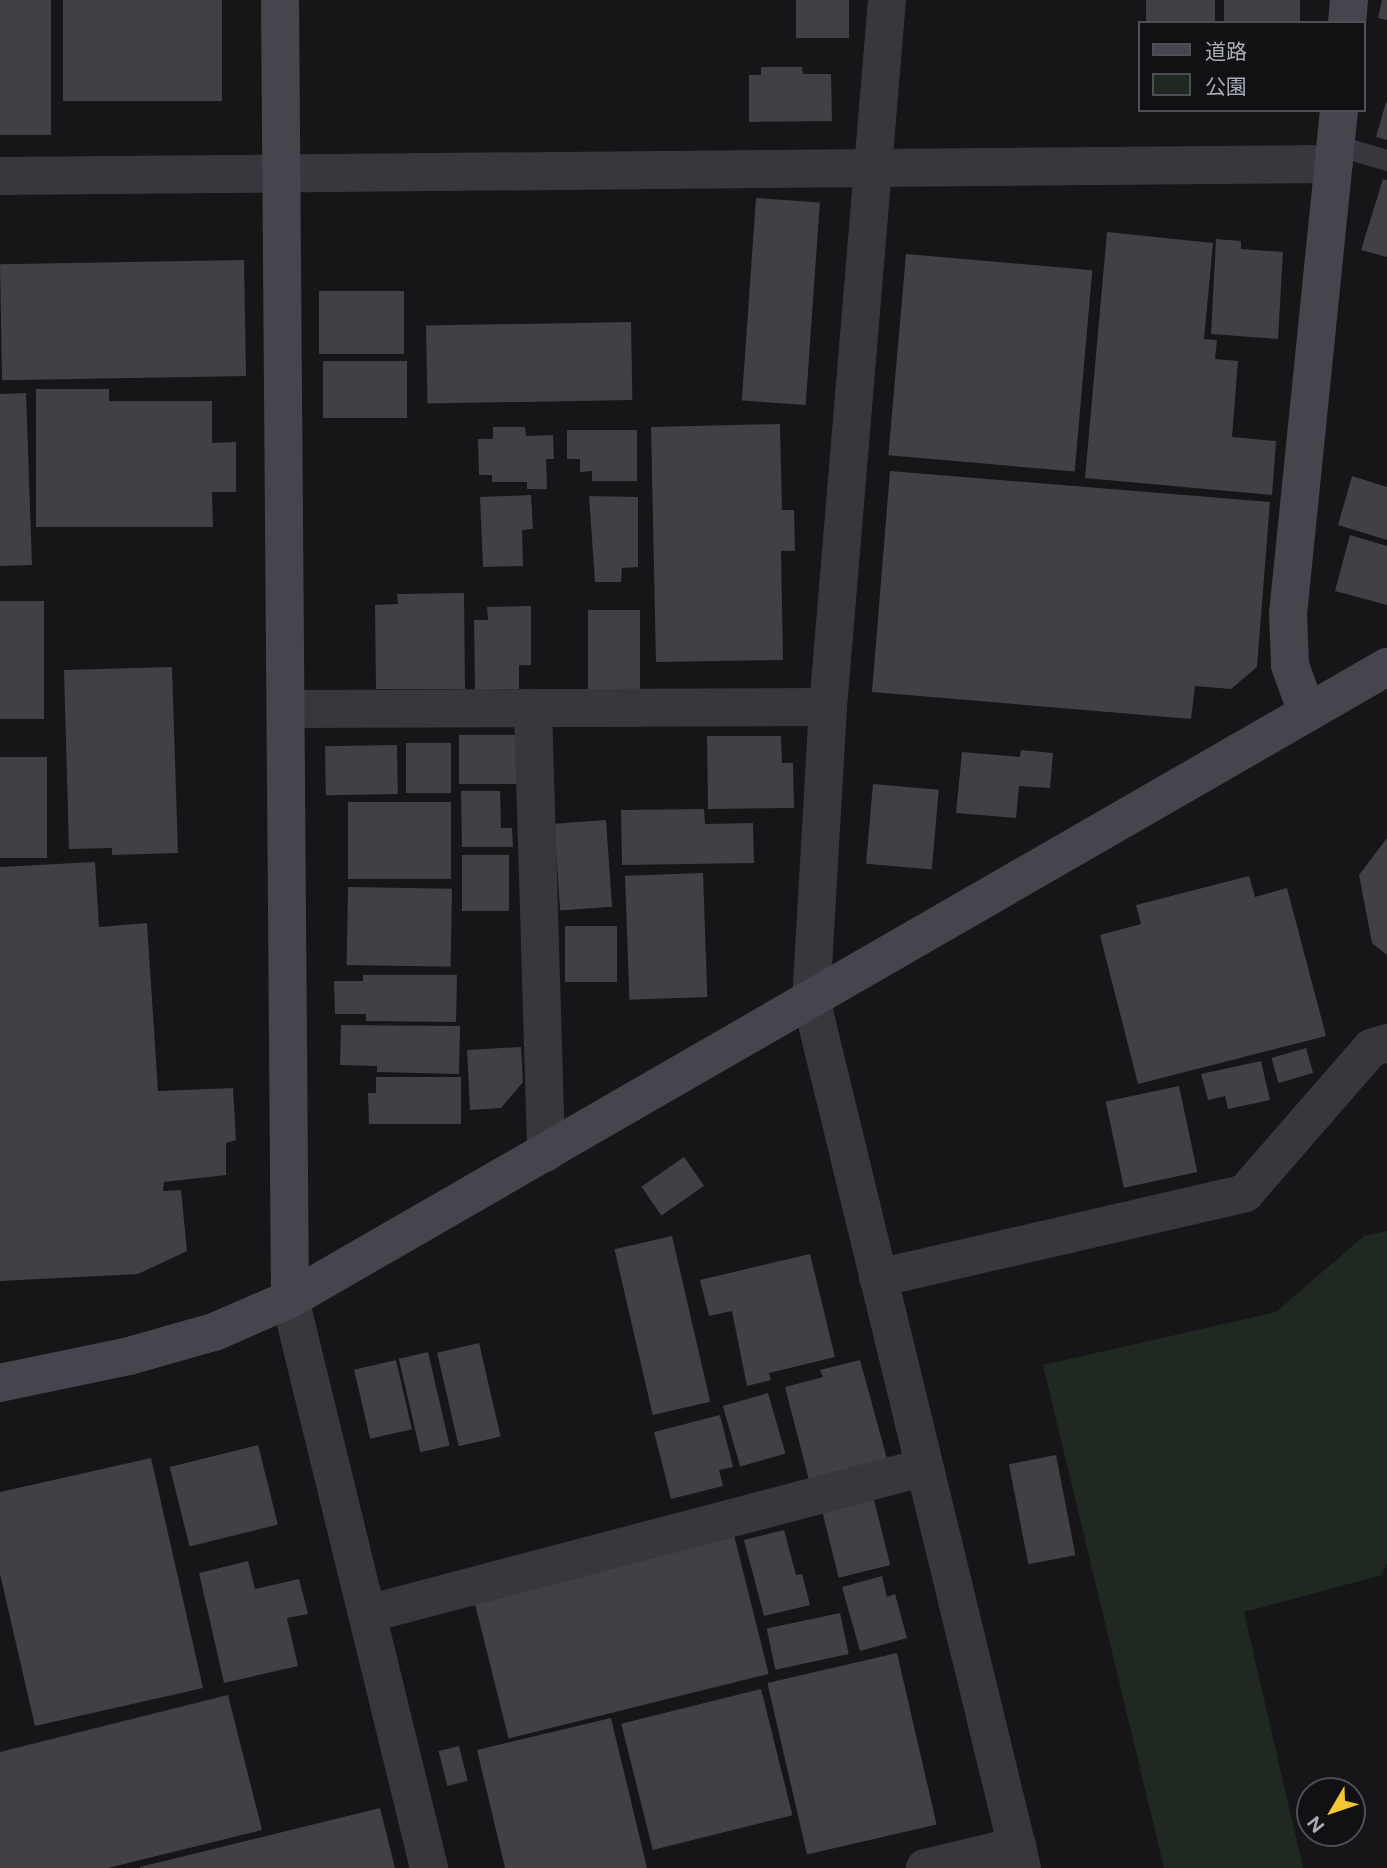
<!DOCTYPE html>
<html>
<head>
<meta charset="utf-8">
<style>
  body { margin:0 }
  #map { position:relative; width:1387px; height:1868px; overflow:hidden; background:#161618; font-family:Figtree,"Noto Sans JP",sans-serif }
  div>[style] { position:absolute }
  [style*='--x'] { left:calc(var(--x)*1px); top:calc(var(--y)*1px); width:calc(var(--w)*1px); rotate:calc(var(--a)*1deg) }
  .green>* { inset:0; background:#202822 }
  .building>* { inset:0; background:#404045; transform-origin:0 0 }
  .lane>* { height:21px; margin:-10.5px; padding:0 10.5px; transform-origin:10.5px; border-radius:10.5px; background:#37373d }
  .street>* { height:38px; margin:-19px; padding:0 19px; transform-origin:19px; border-radius:19px; background:#37373d }
  .secondary>* { height:38px; margin:-19px; padding:0 19px; transform-origin:19px; border-radius:19px; background:#45464d }
  span { translate:-50% -50%; white-space:nowrap; text-align:center; line-height:1.15; -webkit-text-stroke:7px #111113; paint-order:stroke }
  .legend { position:absolute; left:1138px; top:21px; width:228px; height:91px; box-sizing:border-box; background:#111113; border:2px solid #4d4f55; margin:0; padding:9px 12px; list-style:none; font-size:21px; color:#a8abb8 }
  .legend li { display:flex; align-items:center; gap:14px; height:35px }
  .legend b { width:35px; border:2px solid #4d4f55 }
  .north { position:absolute; left:1296px; top:1777px; width:70px; height:70px; box-sizing:border-box; background:#111113; border:2px solid #4d4f55; border-radius:50%; rotate:231deg; font-size:19px; font-weight:700; line-height:28px; text-align:center; color:#a8abb8 }
  .north::after { content:''; display:block; margin:auto; width:24px; height:32px; background:#f4c632; clip-path:polygon(50% 0,100% 100%,50% 72%,0 100%) }
</style>
</head>
<body>
<div id="map">
  <div class="green">
    <div style="clip-path:polygon(1387px 1231px,1387px 1563px,1382px 1575px,1244px 1612px,1303px 1868px,1164px 1868px,1043px 1365px,1276px 1312px,1364px 1236px)"></div>
  </div>
  <div class="building">
    <div style="left:0;top:0;width:51px;height:135px"></div>
    <div style="left:63px;top:0;width:159px;height:101px"></div>
    <div style="left:796px;top:0;width:53px;height:38px"></div>
    <div style="left:1146px;top:0;width:69px;height:23px"></div>
    <div style="left:1224px;top:0;width:76px;height:23px"></div>
    <div style="clip-path:polygon(1382px 0,1387px 0,1387px 20px,1378px 18px)"></div>
    <div style="clip-path:polygon(761px 67px,802px 67px,803px 74px,831px 74px,832px 121px,749px 122px,749px 75px,761px 75px)"></div>
    <div style="clip-path:polygon(1386px 102px,1387px 103px,1387px 140px,1376px 137px)"></div>
    <div style="clip-path:polygon(1383px 179px,1387px 180px,1387px 257px,1361px 250px)"></div>
    <div style="left:756px;top:198px;width:64px;height:203px;rotate:4deg"></div>
    <div style="clip-path:polygon(1107px 232px,1213px 243px,1204px 339px,1217px 340px,1215px 359px,1238px 361px,1232px 437px,1276px 441px,1272px 495px,1085px 478px)"></div>
    <div style="clip-path:polygon(1216px 239px,1241px 241px,1241px 249px,1283px 252px,1278px 339px,1211px 334px)"></div>
    <div style="left:906px;top:254px;width:187px;height:202px;rotate:5deg"></div>
    <div style="left:244px;top:260px;width:116px;height:244px;rotate:89deg"></div>
    <div style="left:404px;top:291px;width:63px;height:85px;rotate:90deg"></div>
    <div style="left:631px;top:322px;width:78px;height:205px;rotate:89deg"></div>
    <div style="left:407px;top:361px;width:57px;height:84px;rotate:90deg"></div>
    <div style="clip-path:polygon(36px 389px,109px 389px,109px 401px,212px 401px,212px 443px,236px 442px,236px 492px,212px 492px,213px 527px,36px 527px)"></div>
    <div style="clip-path:polygon(26px 393px,32px 565px,0 566px,0 394px)"></div>
    <div style="clip-path:polygon(780px 424px,782px 510px,794px 510px,795px 551px,781px 551px,783px 660px,656px 662px,651px 427px)"></div>
    <div style="clip-path:polygon(493px 427px,525px 427px,526px 436px,553px 435px,554px 459px,546px 459px,547px 489px,527px 489px,527px 482px,492px 482px,492px 475px,479px 475px,478px 439px,493px 439px)"></div>
    <div style="clip-path:polygon(567px 430px,637px 430px,637px 481px,592px 481px,592px 471px,580px 472px,580px 459px,567px 459px)"></div>
    <div style="clip-path:polygon(890px 471px,1270px 502px,1257px 667px,1231px 689px,1195px 686px,1191px 719px,872px 692px)"></div>
    <div style="clip-path:polygon(1352px 476px,1387px 487px,1387px 540px,1338px 525px)"></div>
    <div style="clip-path:polygon(531px 495px,533px 529px,522px 530px,523px 566px,483px 567px,480px 497px)"></div>
    <div style="clip-path:polygon(589px 496px,638px 497px,638px 567px,622px 568px,621px 582px,595px 582px)"></div>
    <div style="clip-path:polygon(1350px 535px,1387px 546px,1387px 605px,1335px 591px)"></div>
    <div style="clip-path:polygon(464px 593px,465px 689px,376px 689px,375px 605px,398px 604px,397px 594px)"></div>
    <div style="left:44px;top:601px;width:118px;height:44px;rotate:90deg"></div>
    <div style="clip-path:polygon(531px 606px,531px 665px,519px 665px,519px 689px,475px 690px,474px 620px,488px 620px,487px 607px)"></div>
    <div style="left:588px;top:610px;width:52px;height:81px"></div>
    <div style="clip-path:polygon(172px 667px,178px 853px,112px 855px,112px 848px,69px 849px,64px 670px)"></div>
    <div style="left:459px;top:735px;width:58px;height:49px"></div>
    <div style="clip-path:polygon(707px 736px,781px 736px,782px 763px,793px 763px,794px 808px,708px 809px)"></div>
    <div style="left:406px;top:743px;width:45px;height:50px"></div>
    <div style="left:397px;top:745px;width:49px;height:72px;rotate:89deg"></div>
    <div style="clip-path:polygon(1021px 750px,1053px 753px,1050px 788px,1019px 786px,1016px 818px,956px 813px,962px 752px,1020px 757px)"></div>
    <div style="left:0;top:757px;width:47px;height:101px"></div>
    <div style="left:873px;top:784px;width:66px;height:80px;rotate:5deg"></div>
    <div style="clip-path:polygon(461px 791px,500px 791px,501px 828px,512px 828px,513px 847px,462px 847px)"></div>
    <div style="left:348px;top:802px;width:103px;height:77px"></div>
    <div style="clip-path:polygon(704px 809px,705px 824px,753px 823px,754px 863px,622px 865px,621px 810px)"></div>
    <div style="left:606px;top:820px;width:87px;height:52px;rotate:86deg"></div>
    <div style="clip-path:polygon(1387px 838px,1387px 955px,1372px 943px,1359px 875px)"></div>
    <div style="left:462px;top:855px;width:47px;height:56px"></div>
    <div style="clip-path:polygon(95px 862px,99px 927px,147px 923px,158px 1091px,233px 1088px,236px 1140px,226px 1143px,226px 1175px,164px 1182px,163px 1191px,181px 1190px,187px 1251px,138px 1274px,0 1281px,0 867px)"></div>
    <div style="left:703px;top:873px;width:124px;height:78px;rotate:88deg"></div>
    <div style="clip-path:polygon(1249px 876px,1255px 897px,1287px 888px,1326px 1036px,1138px 1084px,1100px 935px,1141px 924px,1136px 905px)"></div>
    <div style="left:348px;top:887px;width:104px;height:78px;rotate:1deg"></div>
    <div style="left:565px;top:926px;width:52px;height:56px"></div>
    <div style="clip-path:polygon(363px 975px,457px 975px,456px 1022px,366px 1021px,366px 1014px,335px 1014px,334px 981px,363px 981px)"></div>
    <div style="clip-path:polygon(341px 1025px,460px 1026px,459px 1074px,377px 1072px,377px 1066px,340px 1065px)"></div>
    <div style="clip-path:polygon(521px 1047px,523px 1082px,501px 1108px,470px 1110px,467px 1050px)"></div>
    <div style="left:1306px;top:1048px;width:26px;height:36px;rotate:74deg"></div>
    <div style="clip-path:polygon(1261px 1061px,1270px 1100px,1228px 1109px,1225px 1096px,1208px 1100px,1201px 1074px)"></div>
    <div style="clip-path:polygon(376px 1077px,461px 1077px,461px 1124px,369px 1124px,368px 1093px,376px 1093px)"></div>
    <div style="left:1179px;top:1086px;width:88px;height:75px;rotate:78deg"></div>
    <div style="left:684px;top:1157px;width:35px;height:52px;rotate:55deg"></div>
    <div style="left:672px;top:1236px;width:170px;height:59px;rotate:77deg"></div>
    <div style="clip-path:polygon(810px 1254px,835px 1357px,769px 1373px,771px 1380px,747px 1386px,732px 1311px,709px 1316px,700px 1280px)"></div>
    <div style="left:479px;top:1343px;width:96px;height:43px;rotate:77deg"></div>
    <div style="left:428px;top:1352px;width:96px;height:30px;rotate:77deg"></div>
    <div style="left:396px;top:1360px;width:71px;height:43px;rotate:77deg"></div>
    <div style="clip-path:polygon(860px 1360px,887px 1459px,809px 1480px,785px 1387px,823px 1377px,820px 1370px)"></div>
    <div style="left:768px;top:1393px;width:63px;height:47px;rotate:74deg"></div>
    <div style="clip-path:polygon(720px 1415px,733px 1467px,719px 1470px,723px 1486px,671px 1499px,654px 1432px)"></div>
    <div style="left:258px;top:1445px;width:82px;height:91px;rotate:76deg"></div>
    <div style="left:1056px;top:1455px;width:102px;height:48px;rotate:79deg"></div>
    <div style="clip-path:polygon(151px 1458px,203px 1688px,35px 1726px,0 1574px,0 1492px)"></div>
    <div style="left:873px;top:1496px;width:71px;height:53px;rotate:76deg"></div>
    <div style="clip-path:polygon(784px 1530px,796px 1575px,802px 1574px,810px 1605px,764px 1616px,744px 1540px)"></div>
    <div style="left:734px;top:1535px;width:143px;height:268px;rotate:76deg"></div>
    <div style="clip-path:polygon(248px 1561px,255px 1589px,299px 1579px,308px 1614px,287px 1618px,298px 1666px,224px 1683px,199px 1573px)"></div>
    <div style="clip-path:polygon(882px 1576px,887px 1597px,895px 1594px,907px 1638px,860px 1651px,842px 1587px)"></div>
    <div style="left:840px;top:1613px;width:42px;height:75px;rotate:78deg"></div>
    <div style="left:897px;top:1653px;width:176px;height:133px;rotate:77deg"></div>
    <div style="left:761px;top:1689px;width:130px;height:144px;rotate:76deg"></div>
    <div style="clip-path:polygon(228px 1695px,262px 1830px,108px 1868px,0 1868px,0 1752px)"></div>
    <div style="clip-path:polygon(611px 1718px,647px 1868px,505px 1868px,477px 1750px)"></div>
    <div style="left:459px;top:1746px;width:36px;height:21px;rotate:76deg"></div>
    <div style="clip-path:polygon(380px 1808px,395px 1868px,140px 1868px,140px 1867px)"></div>
  </div>
  <div class="lane">
    <div style="--x:1335;--y:145;--w:54;--a:16.1"></div>
  </div>
  <div class="street">
    <div style="--x:887;--y:0;--w:709;--a:94.77"></div>
    <div style="--x:828;--y:707;--w:292;--a:93.3"></div>
    <div style="--x:811;--y:999;--w:894;--a:76.35"></div>
    <div style="--x:0;--y:176;--w:1334;--a:-0.52"></div>
    <div style="--x:286;--y:709;--w:542;--a:-0.21"></div>
    <div style="--x:533;--y:709;--w:444;--a:88.3"></div>
    <div style="--x:878;--y:1278;--w:377;--a:-13"></div>
    <div style="--x:1245;--y:1193;--w:192;--a:-49"></div>
    <div style="--x:1371;--y:1048;--w:17;--a:-17"></div>
    <div style="--x:290;--y:1299;--w:586;--a:76.27"></div>
    <div style="--x:367;--y:1614;--w:574;--a:-14.74"></div>
    <div style="--x:925;--y:1868;--w:95;--a:-13.4"></div>
  </div>
  <div class="secondary">
    <div style="--x:280;--y:0;--w:1299;--a:89.56"></div>
    <div style="--x:1347;--y:23;--w:23;--a:-85"></div>
    <div style="--x:1307;--y:713;--w:51;--a:-109.5"></div>
    <div style="--x:1290;--y:665;--w:51;--a:-92.2"></div>
    <div style="--x:1288;--y:614;--w:507;--a:-84.22"></div>
    <div style="--x:0;--y:1383;--w:132;--a:-11.8"></div>
    <div style="--x:129;--y:1356;--w:88;--a:-15.8"></div>
    <div style="--x:214;--y:1332;--w:83;--a:-23.5"></div>
    <div style="--x:290;--y:1299;--w:1266;--a:-29.95"></div>
  </div>
  <ul class="legend">
  <li><b style="height:9px;background:#45464d"></b>道路</li>
  <li><b style="height:19px;background:#202822"></b>公園</li>
  </ul>
  <div class="north">N</div>
</div>
</body>
</html>
